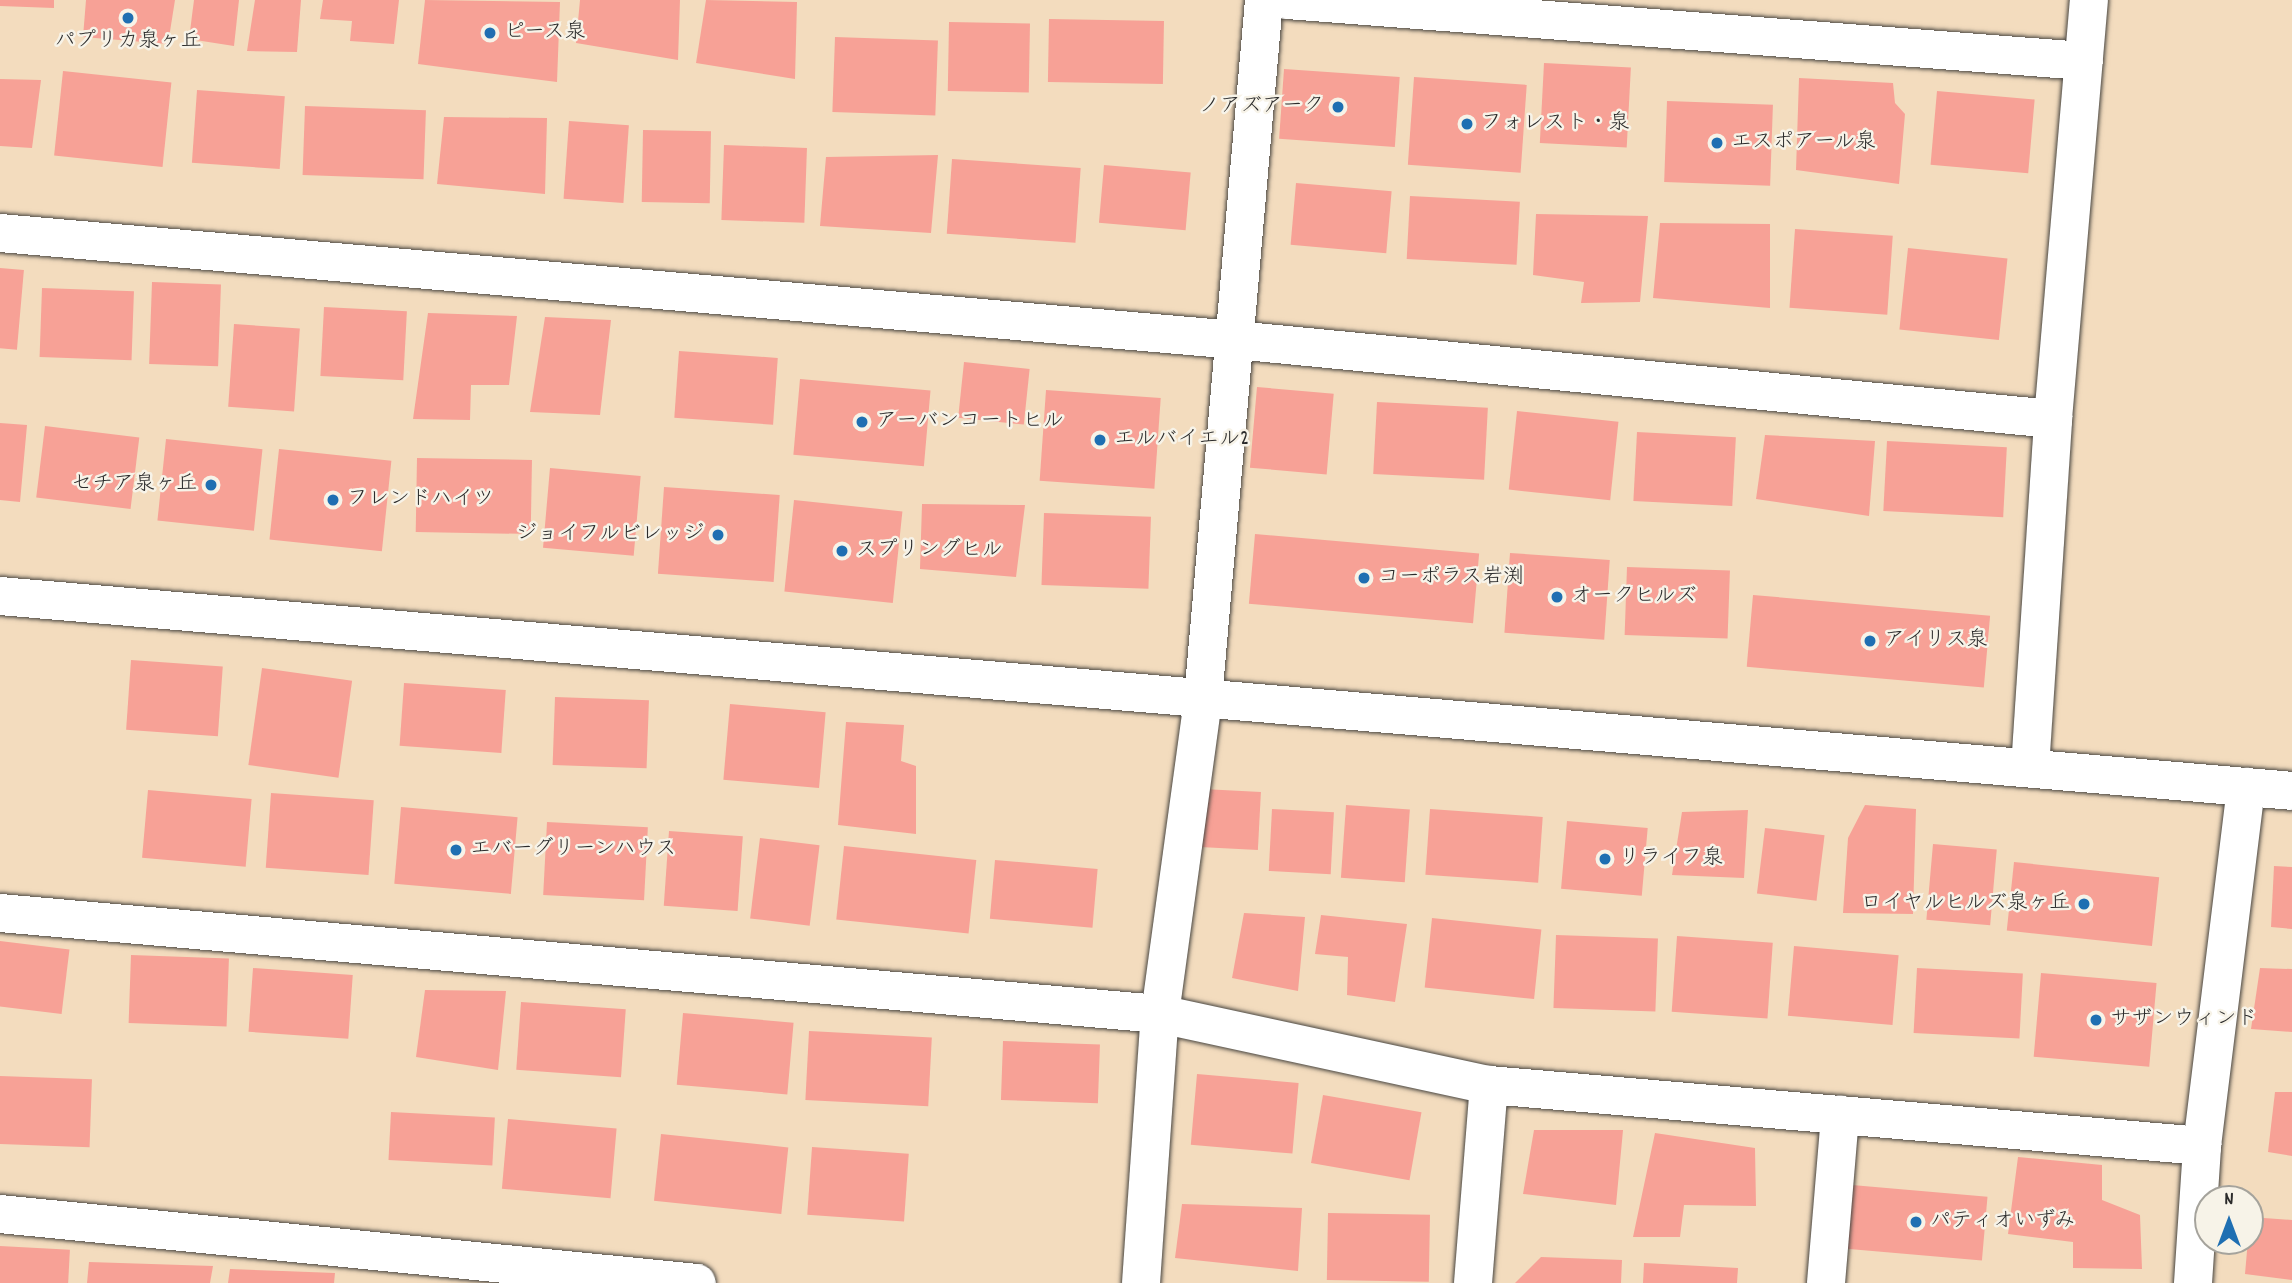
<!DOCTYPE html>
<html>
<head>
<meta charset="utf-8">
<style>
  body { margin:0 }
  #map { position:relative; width:2292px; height:1283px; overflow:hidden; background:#f3dcbe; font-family:Dekko,"Klee One",sans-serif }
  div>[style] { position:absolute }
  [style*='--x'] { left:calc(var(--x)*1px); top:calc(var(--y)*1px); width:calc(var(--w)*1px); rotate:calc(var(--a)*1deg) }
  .building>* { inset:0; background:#f7a196; transform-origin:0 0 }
  .roads { filter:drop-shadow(0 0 2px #494641) drop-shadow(0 0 2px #494641) }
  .minor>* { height:38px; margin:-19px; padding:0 19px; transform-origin:19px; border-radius:19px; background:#fff }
  .dots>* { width:19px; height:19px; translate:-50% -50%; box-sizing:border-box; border:4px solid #f7f3e8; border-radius:50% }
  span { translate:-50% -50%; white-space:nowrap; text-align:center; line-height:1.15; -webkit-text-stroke:5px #f7f3e8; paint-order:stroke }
  .poi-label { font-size:21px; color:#2b2b2b }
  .left { translate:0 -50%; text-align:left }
  .right { translate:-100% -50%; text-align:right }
  .north { position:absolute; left:2194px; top:1185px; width:70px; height:70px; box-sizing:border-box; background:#f7f3e8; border:2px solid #a5a39c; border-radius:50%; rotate:0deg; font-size:19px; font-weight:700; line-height:28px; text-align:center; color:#2b2b2b }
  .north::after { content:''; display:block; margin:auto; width:24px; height:32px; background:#1f6fb2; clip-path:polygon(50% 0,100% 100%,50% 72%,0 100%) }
</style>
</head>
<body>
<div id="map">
  <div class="building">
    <div style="clip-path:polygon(0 0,54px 0,54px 8px,0 6px)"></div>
    <div style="clip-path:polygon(86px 0,175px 0,168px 44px,83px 37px)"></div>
    <div style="clip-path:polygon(194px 0,239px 0,234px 46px,189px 39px)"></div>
    <div style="clip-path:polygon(255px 0,301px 0,297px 52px,247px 51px)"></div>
    <div style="clip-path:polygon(323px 0,399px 0,394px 44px,350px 41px,352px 21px,320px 19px)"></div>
    <div style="clip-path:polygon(425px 0,560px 2px,557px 82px,418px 64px)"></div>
    <div style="clip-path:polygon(580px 0,680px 0,678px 60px,576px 43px)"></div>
    <div style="clip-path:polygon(706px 0,797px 2px,795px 79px,696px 63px)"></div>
    <div style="left:1049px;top:19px;width:115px;height:63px;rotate:1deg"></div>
    <div style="left:949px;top:22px;width:81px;height:69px;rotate:1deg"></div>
    <div style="left:835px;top:37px;width:103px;height:75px;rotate:2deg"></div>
    <div style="left:1544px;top:63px;width:87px;height:80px;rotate:3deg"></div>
    <div style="left:1284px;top:69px;width:116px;height:70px;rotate:4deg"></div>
    <div style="left:63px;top:71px;width:109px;height:85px;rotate:6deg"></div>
    <div style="left:1414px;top:77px;width:113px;height:88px;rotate:4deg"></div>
    <div style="clip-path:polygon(1799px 78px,1893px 83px,1895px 103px,1905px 114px,1899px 184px,1796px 170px)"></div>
    <div style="clip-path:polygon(0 79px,41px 80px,32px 148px,0 146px)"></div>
    <div style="left:197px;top:90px;width:88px;height:73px;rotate:4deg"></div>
    <div style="left:1937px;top:91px;width:98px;height:74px;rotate:5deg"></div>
    <div style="left:1667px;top:101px;width:106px;height:81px;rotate:2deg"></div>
    <div style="left:305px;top:106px;width:121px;height:69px;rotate:2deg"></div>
    <div style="clip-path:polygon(444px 117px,547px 118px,545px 194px,437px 184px)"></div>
    <div style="left:569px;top:121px;width:60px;height:78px;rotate:4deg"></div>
    <div style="left:643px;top:130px;width:68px;height:72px;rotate:1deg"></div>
    <div style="left:724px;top:145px;width:83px;height:75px;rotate:2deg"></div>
    <div style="clip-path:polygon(938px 155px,931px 233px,820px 226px,826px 157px)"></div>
    <div style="left:952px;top:159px;width:129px;height:75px;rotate:4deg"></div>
    <div style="left:1104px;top:165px;width:87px;height:58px;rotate:5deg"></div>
    <div style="left:1296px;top:183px;width:96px;height:62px;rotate:5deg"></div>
    <div style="left:1410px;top:196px;width:110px;height:63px;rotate:3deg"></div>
    <div style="clip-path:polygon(1536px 214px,1648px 216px,1640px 302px,1581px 303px,1584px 282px,1533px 275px)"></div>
    <div style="clip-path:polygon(1660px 223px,1770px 224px,1770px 308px,1653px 298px)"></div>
    <div style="left:1795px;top:229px;width:98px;height:79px;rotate:4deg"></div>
    <div style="left:1908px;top:248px;width:100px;height:82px;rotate:6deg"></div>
    <div style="left:0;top:268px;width:24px;height:80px;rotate:5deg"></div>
    <div style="left:152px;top:282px;width:69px;height:82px;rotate:2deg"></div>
    <div style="left:42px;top:288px;width:92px;height:69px;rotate:2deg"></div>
    <div style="left:324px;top:307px;width:83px;height:69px;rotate:3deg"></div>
    <div style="clip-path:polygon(428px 313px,517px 316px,509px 385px,471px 385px,470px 420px,413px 419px)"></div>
    <div style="clip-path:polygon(545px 317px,611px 320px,600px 415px,530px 412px)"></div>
    <div style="left:234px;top:324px;width:66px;height:83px;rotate:4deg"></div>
    <div style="left:679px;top:351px;width:99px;height:67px;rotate:4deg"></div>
    <div style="left:964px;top:362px;width:66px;height:56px;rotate:6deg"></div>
    <div style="left:800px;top:379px;width:131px;height:76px;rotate:5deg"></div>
    <div style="left:1257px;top:387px;width:77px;height:81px;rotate:5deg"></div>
    <div style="left:1046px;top:390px;width:115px;height:91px;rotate:4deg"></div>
    <div style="left:1377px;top:402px;width:111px;height:72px;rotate:3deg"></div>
    <div style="left:1517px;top:411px;width:102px;height:79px;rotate:6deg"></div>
    <div style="clip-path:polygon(0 423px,27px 425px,20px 502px,0 500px)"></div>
    <div style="left:45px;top:426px;width:95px;height:72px;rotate:7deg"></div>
    <div style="left:1637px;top:432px;width:99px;height:69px;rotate:3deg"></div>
    <div style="clip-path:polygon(1765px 435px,1875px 441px,1869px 516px,1756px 499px)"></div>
    <div style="left:166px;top:439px;width:97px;height:82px;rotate:6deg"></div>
    <div style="left:1887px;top:441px;width:120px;height:70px;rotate:3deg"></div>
    <div style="left:279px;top:449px;width:113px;height:91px;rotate:6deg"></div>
    <div style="left:417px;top:458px;width:115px;height:74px;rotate:1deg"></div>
    <div style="left:550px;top:468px;width:91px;height:80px;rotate:5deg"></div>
    <div style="left:664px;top:487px;width:116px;height:87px;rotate:4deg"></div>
    <div style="left:794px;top:500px;width:109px;height:92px;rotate:6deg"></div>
    <div style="clip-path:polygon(922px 504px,1025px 505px,1016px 577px,920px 569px)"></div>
    <div style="left:1044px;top:513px;width:107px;height:72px;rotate:2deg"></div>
    <div style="left:1255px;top:534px;width:225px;height:70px;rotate:5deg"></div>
    <div style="left:1510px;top:553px;width:100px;height:80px;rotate:4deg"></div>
    <div style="left:1627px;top:567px;width:103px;height:68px;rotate:2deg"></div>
    <div style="left:1753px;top:595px;width:238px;height:72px;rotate:5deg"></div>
    <div style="left:131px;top:660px;width:92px;height:70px;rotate:4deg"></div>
    <div style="left:262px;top:668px;width:91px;height:98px;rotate:8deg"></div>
    <div style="left:404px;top:683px;width:102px;height:63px;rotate:4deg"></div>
    <div style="left:555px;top:697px;width:94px;height:68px;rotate:2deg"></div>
    <div style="left:730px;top:704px;width:96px;height:76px;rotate:5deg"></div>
    <div style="clip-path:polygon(846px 722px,904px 725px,901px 761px,916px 766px,916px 834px,838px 825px)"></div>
    <div style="left:1203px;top:789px;width:58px;height:58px;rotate:3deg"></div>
    <div style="left:148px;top:790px;width:104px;height:68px;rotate:5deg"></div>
    <div style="left:271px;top:793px;width:103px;height:75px;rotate:4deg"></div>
    <div style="left:1346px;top:805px;width:64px;height:73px;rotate:4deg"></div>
    <div style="clip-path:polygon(1865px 805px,1916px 809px,1913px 914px,1843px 913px,1848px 838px)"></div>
    <div style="left:401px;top:807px;width:117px;height:77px;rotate:5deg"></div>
    <div style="left:1272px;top:809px;width:62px;height:62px;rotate:3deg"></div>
    <div style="left:1430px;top:809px;width:113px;height:66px;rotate:4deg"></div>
    <div style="clip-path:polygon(1748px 810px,1744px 878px,1672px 875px,1682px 812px)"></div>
    <div style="left:1567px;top:821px;width:81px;height:68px;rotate:5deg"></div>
    <div style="left:547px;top:822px;width:101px;height:73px;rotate:3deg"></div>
    <div style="left:1765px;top:828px;width:60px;height:66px;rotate:7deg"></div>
    <div style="left:669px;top:831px;width:74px;height:75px;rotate:4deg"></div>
    <div style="left:760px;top:838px;width:60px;height:81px;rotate:7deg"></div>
    <div style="left:1933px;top:844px;width:64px;height:76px;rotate:5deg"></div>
    <div style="left:844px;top:846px;width:133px;height:74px;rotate:6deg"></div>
    <div style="left:995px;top:860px;width:103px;height:59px;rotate:5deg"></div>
    <div style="left:2014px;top:862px;width:146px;height:69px;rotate:6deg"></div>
    <div style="clip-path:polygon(2274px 866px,2292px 867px,2292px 929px,2271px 927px)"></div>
    <div style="clip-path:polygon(1244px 913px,1305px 917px,1298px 991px,1232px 978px)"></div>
    <div style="clip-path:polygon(1321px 915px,1407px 924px,1395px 1002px,1347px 995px,1348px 957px,1315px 954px)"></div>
    <div style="left:1432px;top:918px;width:110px;height:70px;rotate:6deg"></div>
    <div style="left:1556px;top:935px;width:102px;height:73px;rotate:2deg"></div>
    <div style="left:1677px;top:936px;width:96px;height:76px;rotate:4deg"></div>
    <div style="left:0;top:941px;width:70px;height:65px;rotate:7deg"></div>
    <div style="left:1794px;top:946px;width:105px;height:70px;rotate:5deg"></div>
    <div style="left:131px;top:955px;width:98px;height:68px;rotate:2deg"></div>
    <div style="left:253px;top:968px;width:100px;height:64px;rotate:4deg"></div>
    <div style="left:1917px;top:968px;width:106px;height:65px;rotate:3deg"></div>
    <div style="clip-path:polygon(2260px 968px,2292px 969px,2292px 1032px,2251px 1029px)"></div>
    <div style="left:2041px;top:973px;width:116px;height:84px;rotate:5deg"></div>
    <div style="clip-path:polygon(425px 990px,506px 991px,498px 1070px,416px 1057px)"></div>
    <div style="left:521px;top:1002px;width:105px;height:68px;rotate:4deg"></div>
    <div style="left:683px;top:1013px;width:111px;height:72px;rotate:5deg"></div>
    <div style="left:809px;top:1031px;width:123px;height:69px;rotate:3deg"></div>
    <div style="left:1003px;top:1041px;width:97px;height:59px;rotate:2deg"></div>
    <div style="left:1197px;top:1074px;width:102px;height:71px;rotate:5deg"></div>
    <div style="left:0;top:1076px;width:92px;height:68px;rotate:2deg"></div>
    <div style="clip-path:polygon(2275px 1092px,2292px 1092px,2292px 1156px,2268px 1152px)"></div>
    <div style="left:1323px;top:1095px;width:100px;height:69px;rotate:10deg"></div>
    <div style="left:391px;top:1112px;width:104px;height:48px;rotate:3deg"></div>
    <div style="left:508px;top:1119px;width:109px;height:70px;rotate:5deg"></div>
    <div style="clip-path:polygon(1534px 1130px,1623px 1130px,1616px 1205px,1523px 1194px)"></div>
    <div style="clip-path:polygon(1655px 1133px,1755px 1148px,1756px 1206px,1684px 1205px,1680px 1237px,1633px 1237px)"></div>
    <div style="left:661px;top:1134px;width:128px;height:67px;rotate:6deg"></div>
    <div style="left:812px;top:1147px;width:97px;height:68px;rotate:4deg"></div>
    <div style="clip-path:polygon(2018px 1157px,2102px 1165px,2102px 1200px,2140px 1215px,2142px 1269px,2073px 1268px,2073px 1242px,2008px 1234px)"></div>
    <div style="left:1852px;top:1185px;width:136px;height:64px;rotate:5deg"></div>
    <div style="clip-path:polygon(1182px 1204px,1302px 1208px,1298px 1271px,1175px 1258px)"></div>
    <div style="left:1328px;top:1213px;width:102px;height:67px;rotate:1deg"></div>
    <div style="clip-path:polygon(2250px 1217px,2292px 1220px,2292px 1280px,2245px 1274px)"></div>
    <div style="left:0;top:1246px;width:70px;height:37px;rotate:3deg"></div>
    <div style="clip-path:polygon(1541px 1257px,1622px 1260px,1621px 1283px,1515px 1283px)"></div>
    <div style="clip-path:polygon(89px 1262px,213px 1266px,210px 1283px,87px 1283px)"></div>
    <div style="clip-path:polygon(1644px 1263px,1738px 1268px,1737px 1283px,1643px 1283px)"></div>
    <div style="clip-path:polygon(230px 1269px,335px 1273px,334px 1283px,228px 1283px)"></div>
  </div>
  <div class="roads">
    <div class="minor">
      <div style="--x:1287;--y:0;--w:799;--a:4.38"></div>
      <div style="--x:0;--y:233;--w:1240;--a:4.95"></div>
      <div style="--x:1235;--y:340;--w:822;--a:5.52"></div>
      <div style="--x:0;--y:596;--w:2300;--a:4.86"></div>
      <div style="--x:2030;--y:768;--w:350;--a:-86.2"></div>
      <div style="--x:2053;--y:419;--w:421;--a:-85.1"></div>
      <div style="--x:0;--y:913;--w:1164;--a:4.98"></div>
      <div style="--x:1160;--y:1014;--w:337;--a:12.2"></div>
      <div style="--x:1489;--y:1085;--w:716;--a:4.89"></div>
      <div style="--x:0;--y:1214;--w:700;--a:5.65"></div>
      <div style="--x:1141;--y:1283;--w:270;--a:-86"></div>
      <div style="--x:1160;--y:1014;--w:318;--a:-82.2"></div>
      <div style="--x:1203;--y:699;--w:702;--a:-85.01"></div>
      <div style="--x:1473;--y:1283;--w:199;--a:-85.4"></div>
      <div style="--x:1826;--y:1283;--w:169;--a:-85.2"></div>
      <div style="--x:2193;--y:1283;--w:137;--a:-86.2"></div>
      <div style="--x:2202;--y:1146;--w:362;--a:-83"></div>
    </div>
  </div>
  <div class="dots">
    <div style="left:128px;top:18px;background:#1f6fb2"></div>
    <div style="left:490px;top:33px;background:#1f6fb2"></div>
    <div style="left:1338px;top:107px;background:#1f6fb2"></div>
    <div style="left:1467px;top:124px;background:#1f6fb2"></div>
    <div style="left:1717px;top:143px;background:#1f6fb2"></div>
    <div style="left:862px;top:422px;background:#1f6fb2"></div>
    <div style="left:1100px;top:440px;background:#1f6fb2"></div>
    <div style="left:211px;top:485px;background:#1f6fb2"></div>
    <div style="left:333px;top:500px;background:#1f6fb2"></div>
    <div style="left:718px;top:535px;background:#1f6fb2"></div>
    <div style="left:842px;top:551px;background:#1f6fb2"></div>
    <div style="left:1364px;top:578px;background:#1f6fb2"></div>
    <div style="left:1557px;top:597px;background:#1f6fb2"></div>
    <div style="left:1870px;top:641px;background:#1f6fb2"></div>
    <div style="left:456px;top:850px;background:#1f6fb2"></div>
    <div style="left:1605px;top:859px;background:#1f6fb2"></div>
    <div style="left:2084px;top:904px;background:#1f6fb2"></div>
    <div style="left:2096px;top:1020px;background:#1f6fb2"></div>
    <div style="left:1916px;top:1222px;background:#1f6fb2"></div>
  </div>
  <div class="poi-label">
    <span class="left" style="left:504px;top:33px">ピース泉</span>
    <span style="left:128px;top:42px">パプリカ泉ヶ丘</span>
    <span class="right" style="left:1324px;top:107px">ノアズアーク</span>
    <span class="left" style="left:1481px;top:124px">フォレスト・泉</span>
    <span class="left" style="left:1731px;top:143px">エスポアール泉</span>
    <span class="left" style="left:876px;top:422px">アーバンコートヒル</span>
    <span class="left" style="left:1114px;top:440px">エルバイエル2</span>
    <span class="right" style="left:197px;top:485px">セチア泉ヶ丘</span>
    <span class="left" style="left:347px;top:500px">フレンドハイツ</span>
    <span class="right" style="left:704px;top:535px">ジョイフルビレッジ</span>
    <span class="left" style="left:856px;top:551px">スプリングヒル</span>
    <span class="left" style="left:1378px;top:578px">コーポラス岩渕</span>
    <span class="left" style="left:1571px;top:597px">オークヒルズ</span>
    <span class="left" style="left:1884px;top:641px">アイリス泉</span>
    <span class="left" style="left:470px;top:850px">エバーグリーンハウス</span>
    <span class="left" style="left:1619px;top:859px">リライフ泉</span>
    <span class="right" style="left:2070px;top:904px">ロイヤルヒルズ泉ヶ丘</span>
    <span class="left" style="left:2110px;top:1020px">サザンウィンド</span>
    <span class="left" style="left:1930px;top:1222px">パティオいずみ</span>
  </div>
  <div class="north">N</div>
</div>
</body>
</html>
